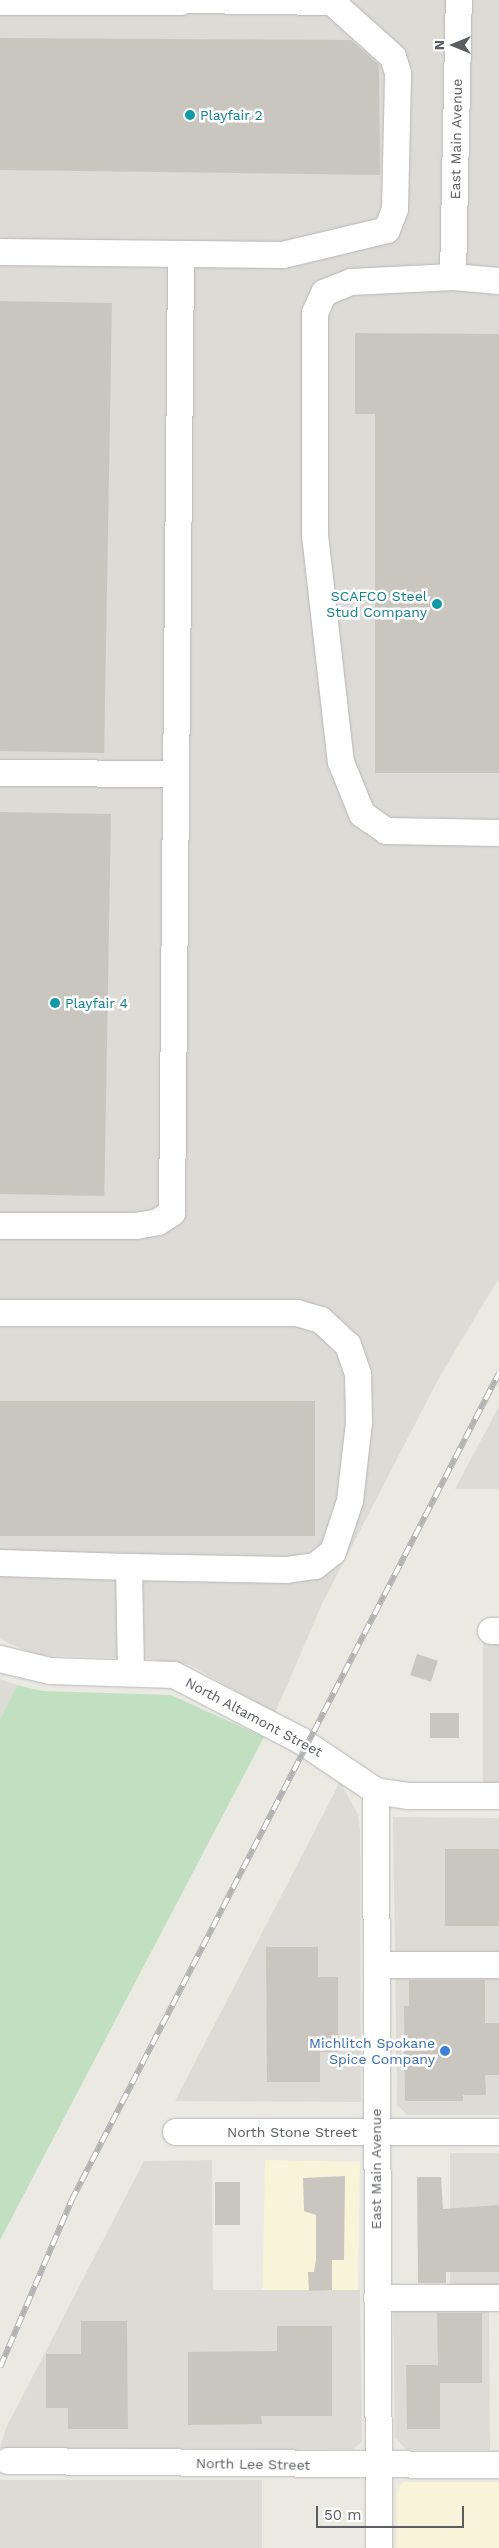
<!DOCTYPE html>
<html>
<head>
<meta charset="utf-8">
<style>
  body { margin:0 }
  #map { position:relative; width:499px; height:2548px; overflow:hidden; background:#ebeae2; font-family:"Work Sans",sans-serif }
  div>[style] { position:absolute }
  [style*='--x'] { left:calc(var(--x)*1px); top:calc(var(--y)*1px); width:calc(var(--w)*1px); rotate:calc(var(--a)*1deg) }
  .commercial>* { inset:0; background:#f9f3d9; transform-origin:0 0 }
  .industrial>* { inset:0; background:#dddbd6; transform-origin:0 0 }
  .green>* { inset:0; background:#c1e0c2 }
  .building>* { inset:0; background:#c9c6c0; transform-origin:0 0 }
  .roads { filter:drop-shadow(0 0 1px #b4b7bb) drop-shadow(0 0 1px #b4b7bb) }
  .minor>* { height:26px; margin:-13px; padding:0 13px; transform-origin:13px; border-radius:13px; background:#fff }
  .rail>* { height:5.5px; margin-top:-2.75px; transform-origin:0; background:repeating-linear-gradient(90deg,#fff 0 11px,#b2b3b3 0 22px); box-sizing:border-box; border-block:1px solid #b2b3b3 }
  .dots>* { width:14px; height:14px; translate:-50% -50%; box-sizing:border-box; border:2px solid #fff; border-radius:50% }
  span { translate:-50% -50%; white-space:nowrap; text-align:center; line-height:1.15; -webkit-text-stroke:5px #fff; paint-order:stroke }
  .culture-label { font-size:14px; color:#0d838f }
  .left { translate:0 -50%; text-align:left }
  .right { translate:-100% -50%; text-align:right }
  .street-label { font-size:14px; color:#5a5d61 }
  .shop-label { font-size:14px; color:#366cbe }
  .north { position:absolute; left:429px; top:20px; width:50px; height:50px; -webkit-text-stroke:4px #fff; paint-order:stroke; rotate:270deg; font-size:14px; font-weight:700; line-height:20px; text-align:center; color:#5a5d61 }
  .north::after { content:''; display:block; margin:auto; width:18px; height:22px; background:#5a5d61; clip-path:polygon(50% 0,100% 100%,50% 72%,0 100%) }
  .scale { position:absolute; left:316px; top:2506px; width:148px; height:22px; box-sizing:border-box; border:2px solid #5a5d61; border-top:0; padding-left:6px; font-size:15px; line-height:18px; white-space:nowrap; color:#5a5d61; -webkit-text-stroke:4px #fff; paint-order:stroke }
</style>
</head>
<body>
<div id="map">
  <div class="commercial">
    <div style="left:265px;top:2160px;width:95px;height:130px;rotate:1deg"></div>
    <div style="clip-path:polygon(404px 2482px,499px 2482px,499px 2548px,397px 2548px,397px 2490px)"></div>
  </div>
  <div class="industrial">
    <div style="clip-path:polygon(0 0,499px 0,499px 1278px,440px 1376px,323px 1602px,275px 1713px,190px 1665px,149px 1659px,36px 1655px,0 1639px)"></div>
    <div style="clip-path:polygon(499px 1406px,499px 1489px,455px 1489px)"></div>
    <div style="left:499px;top:1626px;width:158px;height:16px;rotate:90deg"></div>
    <div style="clip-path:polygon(0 1679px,17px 1685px,0 1719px)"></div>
    <div style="clip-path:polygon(340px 1782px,358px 1814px,360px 1830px,361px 2102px,175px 2101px)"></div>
    <div style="clip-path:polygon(393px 1817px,499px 1818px,499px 2115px,407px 2115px,397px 2105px)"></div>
    <div style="clip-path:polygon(450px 2153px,499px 2153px,499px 2304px,489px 2304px,490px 2450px,407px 2450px,395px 2438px,393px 2292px,450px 2291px)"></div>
    <div style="clip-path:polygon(212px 2160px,213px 2290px,360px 2290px,362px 2442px,353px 2449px,0 2448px,6px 2428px,144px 2161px)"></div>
    <div style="left:0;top:2480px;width:262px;height:68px"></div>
  </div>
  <div class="green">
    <div style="clip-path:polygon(17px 1685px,42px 1691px,171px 1695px,264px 1737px,0 2240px,0 1719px)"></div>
  </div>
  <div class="building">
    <div style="clip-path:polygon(0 38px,351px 40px,379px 65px,380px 175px,0 170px)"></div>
    <div style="left:0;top:301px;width:112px;height:450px;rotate:1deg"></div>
    <div style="clip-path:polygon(355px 333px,499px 334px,499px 773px,375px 773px,375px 414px,355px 414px)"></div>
    <div style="left:0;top:812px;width:111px;height:382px;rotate:1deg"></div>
    <div style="left:0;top:1401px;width:315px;height:135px"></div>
    <div style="left:417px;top:1654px;width:22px;height:22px;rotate:18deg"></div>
    <div style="left:430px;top:1713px;width:29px;height:25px"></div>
    <div style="left:445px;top:1849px;width:54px;height:77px"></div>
    <div style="clip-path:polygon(266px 1947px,318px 1947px,318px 1977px,338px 1977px,338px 2052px,320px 2052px,320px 2082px,267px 2082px)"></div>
    <div style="clip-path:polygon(409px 1980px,485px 1980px,485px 2023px,499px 2023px,499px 2075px,485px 2075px,486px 2095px,463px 2095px,463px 2101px,405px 2101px,404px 2006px,409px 2006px)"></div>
    <div style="clip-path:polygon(345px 2176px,344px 2260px,332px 2260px,332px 2290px,309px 2291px,308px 2272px,314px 2272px,316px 2260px,316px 2215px,304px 2211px,303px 2178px)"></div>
    <div style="clip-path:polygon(417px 2177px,441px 2177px,443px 2209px,499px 2205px,499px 2272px,446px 2272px,446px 2283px,418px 2283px)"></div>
    <div style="left:215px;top:2182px;width:25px;height:43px"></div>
    <div style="clip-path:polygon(437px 2313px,482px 2313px,482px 2383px,440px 2383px,440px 2429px,407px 2429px,406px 2365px,438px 2365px)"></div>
    <div style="clip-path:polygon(81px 2321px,127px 2321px,128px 2429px,68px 2429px,68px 2408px,46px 2408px,46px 2354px,81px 2354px)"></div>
    <div style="clip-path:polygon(277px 2326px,332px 2326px,332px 2416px,261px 2416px,262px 2424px,188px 2425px,188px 2352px,277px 2351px)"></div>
  </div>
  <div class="roads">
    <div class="minor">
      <div style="--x:0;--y:2;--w:181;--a:0"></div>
      <div style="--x:0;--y:252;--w:283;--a:0.6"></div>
      <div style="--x:283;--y:255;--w:107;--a:-13.5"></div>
      <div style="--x:387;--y:230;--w:22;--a:-69"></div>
      <div style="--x:395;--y:209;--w:136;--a:-88.7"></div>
      <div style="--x:398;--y:73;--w:17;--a:-107"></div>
      <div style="--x:393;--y:57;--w:82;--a:-138"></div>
      <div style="--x:332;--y:2;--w:151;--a:-179.2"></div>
      <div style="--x:453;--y:277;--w:277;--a:-88.8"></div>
      <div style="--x:499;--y:281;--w:46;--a:-175"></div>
      <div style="--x:453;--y:277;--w:102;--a:177.2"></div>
      <div style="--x:351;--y:282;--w:29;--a:158"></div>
      <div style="--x:324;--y:293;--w:22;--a:114"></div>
      <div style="--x:315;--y:313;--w:222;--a:90"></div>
      <div style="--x:315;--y:535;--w:228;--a:83.5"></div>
      <div style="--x:341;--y:762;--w:56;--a:68"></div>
      <div style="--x:362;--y:814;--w:29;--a:35"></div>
      <div style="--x:386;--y:831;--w:113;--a:1"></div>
      <div style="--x:0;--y:773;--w:175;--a:0.3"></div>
      <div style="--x:0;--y:1226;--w:136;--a:0"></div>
      <div style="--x:136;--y:1226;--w:22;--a:-10"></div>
      <div style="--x:158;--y:1222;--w:17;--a:-33"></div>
      <div style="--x:172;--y:1213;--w:959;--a:-89.46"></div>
      <div style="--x:0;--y:1313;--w:297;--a:0"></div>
      <div style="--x:297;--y:1313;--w:25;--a:16"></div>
      <div style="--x:321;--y:1320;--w:37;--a:43"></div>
      <div style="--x:348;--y:1345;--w:31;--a:71"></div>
      <div style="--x:358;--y:1374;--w:49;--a:88.8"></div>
      <div style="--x:359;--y:1423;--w:79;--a:96.6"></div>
      <div style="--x:350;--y:1501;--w:54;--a:108.4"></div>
      <div style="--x:333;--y:1552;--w:23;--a:142"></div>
      <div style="--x:315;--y:1566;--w:28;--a:172"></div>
      <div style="--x:287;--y:1570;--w:158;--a:-178.9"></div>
      <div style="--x:0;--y:1563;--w:129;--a:1.8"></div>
      <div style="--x:129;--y:1567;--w:104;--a:88.9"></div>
      <div style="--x:491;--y:1631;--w:8;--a:0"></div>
      <div style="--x:0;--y:1659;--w:51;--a:13.5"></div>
      <div style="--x:50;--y:1671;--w:124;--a:1.8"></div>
      <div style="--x:174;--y:1675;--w:142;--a:27.3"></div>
      <div style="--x:300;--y:1740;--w:92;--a:33.9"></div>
      <div style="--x:376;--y:1791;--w:33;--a:9"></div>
      <div style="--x:409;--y:1796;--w:90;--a:0"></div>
      <div style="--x:376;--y:1791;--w:757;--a:89.77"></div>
      <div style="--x:378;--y:1965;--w:121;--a:0"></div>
      <div style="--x:176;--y:2132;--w:323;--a:0"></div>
      <div style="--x:377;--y:2298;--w:122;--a:0"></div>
      <div style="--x:8;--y:2461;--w:491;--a:0.5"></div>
    </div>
  </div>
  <div class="rail">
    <div style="--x:0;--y:2367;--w:181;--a:-66.8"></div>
    <div style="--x:71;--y:2201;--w:932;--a:-62.67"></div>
  </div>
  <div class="dots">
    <div style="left:190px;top:115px;background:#0f9aa8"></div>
    <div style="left:437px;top:604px;background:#0f9aa8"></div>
    <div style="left:55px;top:1003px;background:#0f9aa8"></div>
    <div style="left:445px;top:2051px;background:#3f7fe0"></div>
  </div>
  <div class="culture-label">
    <span class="left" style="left:200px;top:115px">Playfair 2</span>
    <span class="right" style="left:427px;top:604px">SCAFCO Steel<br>Stud Company</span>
    <span class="left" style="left:65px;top:1003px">Playfair 4</span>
  </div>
  <div class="street-label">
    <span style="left:456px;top:139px;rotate:-89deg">East Main Avenue</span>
    <span style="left:254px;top:1717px;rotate:28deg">North Altamont Street</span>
    <span style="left:292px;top:2132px">North Stone Street</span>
    <span style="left:376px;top:2169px;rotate:-90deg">East Main Avenue</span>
    <span style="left:253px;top:2464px;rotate:1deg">North Lee Street</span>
  </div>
  <div class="shop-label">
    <span class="right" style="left:435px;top:2051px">Michlitch Spokane<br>Spice Company</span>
  </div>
  <div class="north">N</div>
  <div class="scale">50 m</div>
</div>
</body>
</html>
